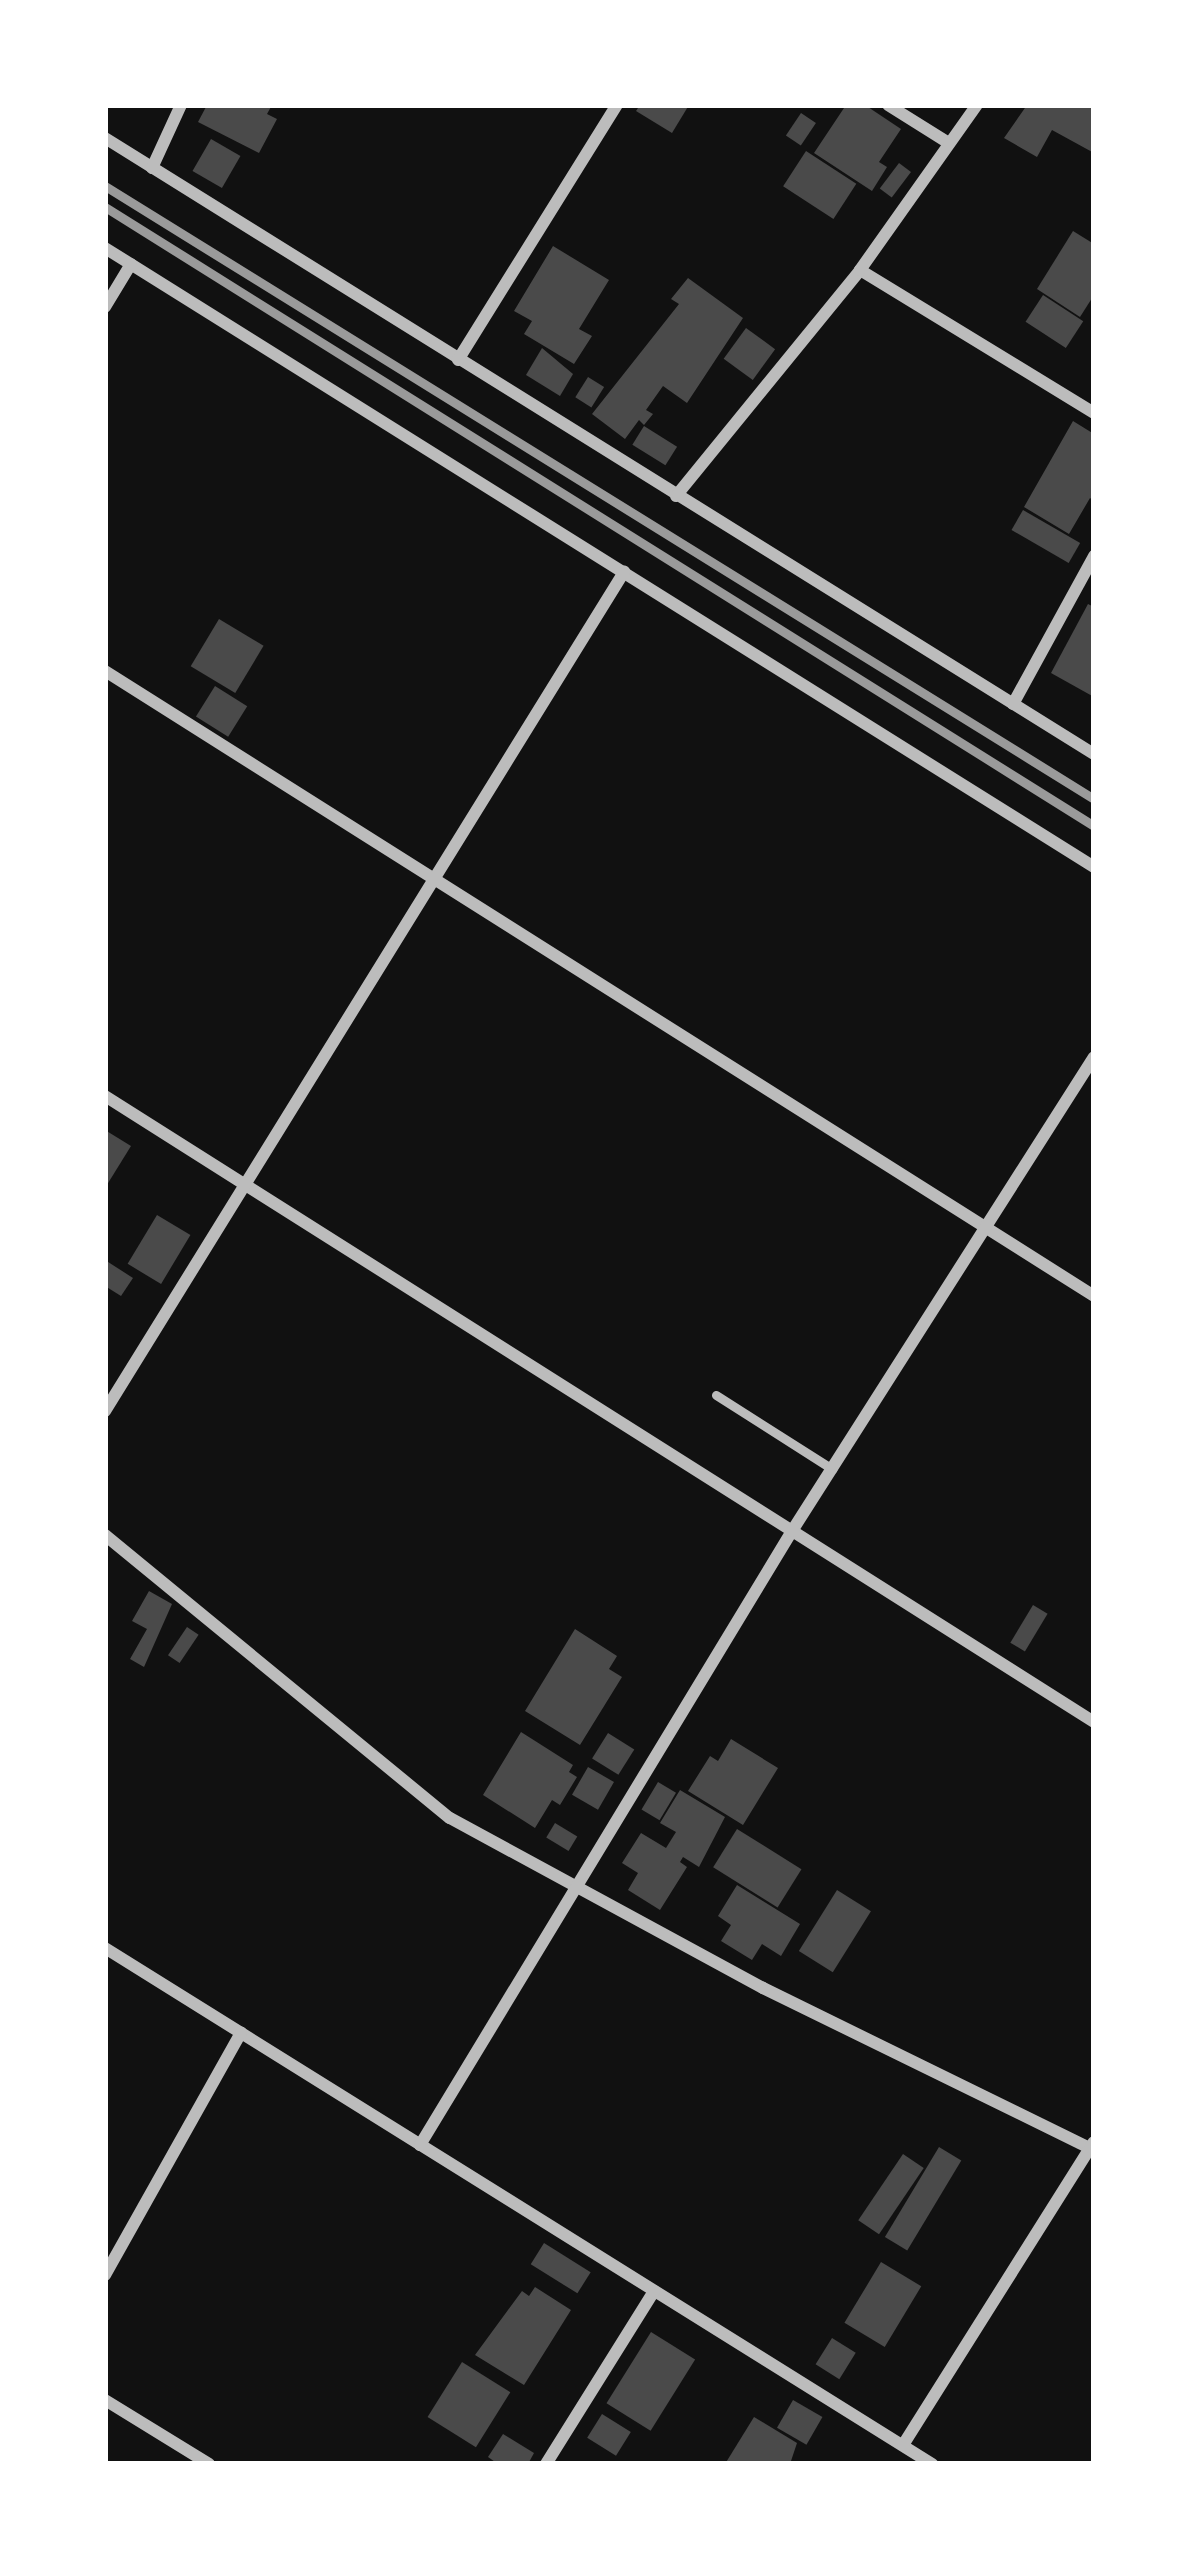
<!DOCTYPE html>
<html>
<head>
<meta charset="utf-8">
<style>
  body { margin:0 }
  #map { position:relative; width:1199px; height:2569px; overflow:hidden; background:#111; font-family:Roboto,sans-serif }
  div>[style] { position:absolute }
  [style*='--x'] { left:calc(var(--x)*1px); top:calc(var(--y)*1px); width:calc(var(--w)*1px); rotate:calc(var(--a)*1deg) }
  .building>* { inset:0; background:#4a4a4a; transform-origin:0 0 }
  .service>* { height:9px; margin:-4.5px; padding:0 4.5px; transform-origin:4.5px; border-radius:4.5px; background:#bcbcbc }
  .minor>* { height:12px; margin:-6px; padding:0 6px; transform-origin:6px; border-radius:6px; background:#bcbcbc }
  .rail>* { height:9px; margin:-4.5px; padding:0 4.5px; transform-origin:4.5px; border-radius:4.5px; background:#9a9a9a }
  span { translate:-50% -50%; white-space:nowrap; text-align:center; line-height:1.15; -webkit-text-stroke:9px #fff; paint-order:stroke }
  .frame { position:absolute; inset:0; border:108px solid #fff; pointer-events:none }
</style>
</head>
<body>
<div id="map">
  <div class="building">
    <div style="clip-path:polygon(207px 105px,272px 105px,267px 114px,277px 119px,259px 153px,198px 122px)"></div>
    <div style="clip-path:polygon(640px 105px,689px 105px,672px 133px,636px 111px)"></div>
    <div style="clip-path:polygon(846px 105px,865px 105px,901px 129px,879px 162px,887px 167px,872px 191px,814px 153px)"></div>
    <div style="clip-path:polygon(1027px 105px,1094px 105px,1094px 153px,1052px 130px,1037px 157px,1004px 138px)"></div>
    <div style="left:801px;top:113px;width:18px;height:27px;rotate:34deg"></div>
    <div style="left:211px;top:139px;width:34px;height:37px;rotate:30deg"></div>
    <div style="left:806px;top:151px;width:60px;height:42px;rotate:33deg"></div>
    <div style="left:899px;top:163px;width:15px;height:32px;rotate:37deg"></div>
    <div style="clip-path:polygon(1073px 231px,1094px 244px,1094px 295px,1080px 317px,1037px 289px)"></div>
    <div style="clip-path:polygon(553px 246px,609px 280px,579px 329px,592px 336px,574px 364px,524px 334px,532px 321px,514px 311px)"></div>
    <div style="clip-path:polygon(688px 278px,743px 318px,687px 403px,663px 386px,646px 410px,653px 414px,644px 425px,639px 420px,625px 439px,592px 414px,679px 304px,671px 299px)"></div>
    <div style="left:1043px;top:295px;width:48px;height:32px;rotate:33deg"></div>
    <div style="left:746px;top:328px;width:36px;height:38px;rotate:36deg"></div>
    <div style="clip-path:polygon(542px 348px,573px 374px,560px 396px,526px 375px)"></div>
    <div style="left:588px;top:377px;width:19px;height:24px;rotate:32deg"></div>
    <div style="clip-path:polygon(1073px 421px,1094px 434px,1094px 501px,1090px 498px,1069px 534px,1024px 507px)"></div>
    <div style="left:644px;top:426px;width:39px;height:22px;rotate:32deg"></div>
    <div style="left:1023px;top:510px;width:66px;height:23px;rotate:30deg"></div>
    <div style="clip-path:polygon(1088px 604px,1094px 607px,1094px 697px,1051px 673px)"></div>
    <div style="left:219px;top:619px;width:52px;height:55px;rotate:31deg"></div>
    <div style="left:215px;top:686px;width:38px;height:36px;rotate:32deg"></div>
    <div style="clip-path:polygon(105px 1130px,131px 1146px,105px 1188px)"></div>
    <div style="left:157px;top:1215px;width:39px;height:57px;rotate:31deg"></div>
    <div style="clip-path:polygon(105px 1260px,133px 1278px,121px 1296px,105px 1286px)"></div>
    <div style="clip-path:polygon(149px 1591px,172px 1604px,144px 1667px,130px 1659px,147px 1629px,132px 1621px)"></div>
    <div style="left:1033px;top:1605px;width:17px;height:44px;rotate:31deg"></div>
    <div style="left:187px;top:1627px;width:14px;height:34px;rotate:34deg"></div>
    <div style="clip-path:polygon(575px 1629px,617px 1656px,609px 1669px,622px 1677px,580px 1745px,525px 1711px)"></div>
    <div style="clip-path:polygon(521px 1732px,573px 1765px,569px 1772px,577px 1777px,560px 1805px,552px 1800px,535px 1828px,483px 1795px)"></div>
    <div style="left:608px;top:1733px;width:31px;height:30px;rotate:32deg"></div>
    <div style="clip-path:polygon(731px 1739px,778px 1768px,743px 1825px,688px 1791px,710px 1756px,718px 1761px)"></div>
    <div style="left:588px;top:1767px;width:30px;height:32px;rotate:30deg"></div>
    <div style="left:658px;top:1782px;width:21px;height:32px;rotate:31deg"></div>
    <div style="clip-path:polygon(680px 1790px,725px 1817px,699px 1867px,683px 1857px,680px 1862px,687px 1867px,660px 1910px,628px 1890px,638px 1873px,622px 1863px,641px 1833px,666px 1848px,676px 1832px,660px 1823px)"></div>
    <div style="left:555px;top:1823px;width:26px;height:17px;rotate:31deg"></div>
    <div style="left:737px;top:1829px;width:76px;height:45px;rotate:32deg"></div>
    <div style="clip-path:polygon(737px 1885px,800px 1924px,781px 1956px,762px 1944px,752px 1960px,721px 1941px,731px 1925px,718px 1916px)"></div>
    <div style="left:837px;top:1890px;width:40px;height:72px;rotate:32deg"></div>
    <div style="left:939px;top:2147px;width:26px;height:105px;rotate:31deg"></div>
    <div style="left:903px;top:2154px;width:25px;height:80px;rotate:34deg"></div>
    <div style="left:544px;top:2243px;width:55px;height:25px;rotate:32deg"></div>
    <div style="left:881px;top:2262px;width:47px;height:71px;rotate:31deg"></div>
    <div style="clip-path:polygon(535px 2287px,571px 2310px,524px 2385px,475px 2355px,522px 2291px,529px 2296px)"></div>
    <div style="left:651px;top:2332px;width:52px;height:84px;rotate:32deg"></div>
    <div style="left:832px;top:2338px;width:28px;height:31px;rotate:32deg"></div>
    <div style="left:462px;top:2362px;width:57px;height:65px;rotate:32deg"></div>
    <div style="left:793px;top:2400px;width:34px;height:32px;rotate:30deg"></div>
    <div style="left:602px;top:2414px;width:34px;height:28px;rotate:32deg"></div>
    <div style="clip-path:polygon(754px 2417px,797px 2443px,790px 2464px,725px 2464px)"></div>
    <div style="clip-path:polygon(503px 2434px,534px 2453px,528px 2464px,498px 2464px,488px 2457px)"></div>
  </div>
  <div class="service">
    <div style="--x:716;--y:1395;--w:138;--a:32.5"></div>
  </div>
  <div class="minor">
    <div style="--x:888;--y:105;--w:70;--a:32.1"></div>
    <div style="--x:105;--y:138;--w:1165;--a:31.92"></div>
    <div style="--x:152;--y:168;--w:69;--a:-65.3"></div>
    <div style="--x:105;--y:248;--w:1167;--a:32.04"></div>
    <div style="--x:860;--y:270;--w:274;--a:31.4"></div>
    <div style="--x:105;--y:307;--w:50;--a:-58.8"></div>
    <div style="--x:458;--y:360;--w:301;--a:-58.1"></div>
    <div style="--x:676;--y:496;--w:291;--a:-50.8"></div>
    <div style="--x:860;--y:270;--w:202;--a:-54.7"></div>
    <div style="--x:105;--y:671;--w:1170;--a:32.29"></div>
    <div style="--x:1013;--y:704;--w:169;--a:-61.3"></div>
    <div style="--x:105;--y:1096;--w:1170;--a:32.33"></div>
    <div style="--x:105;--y:1411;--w:987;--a:-58.26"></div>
    <div style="--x:105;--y:1535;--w:446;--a:39.4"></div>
    <div style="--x:450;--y:1818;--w:356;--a:28.5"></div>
    <div style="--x:763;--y:1988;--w:369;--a:26.1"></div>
    <div style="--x:105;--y:1948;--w:975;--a:31.96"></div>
    <div style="--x:420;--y:2145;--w:718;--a:-58.79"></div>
    <div style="--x:792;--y:1531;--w:562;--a:-57.5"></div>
    <div style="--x:105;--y:2275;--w:278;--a:-60.7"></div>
    <div style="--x:105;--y:2400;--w:122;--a:31.6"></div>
    <div style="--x:903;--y:2445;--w:358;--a:-57.8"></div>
    <div style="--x:546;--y:2464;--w:204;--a:-58"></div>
  </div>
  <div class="rail">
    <div style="--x:105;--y:186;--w:1164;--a:31.79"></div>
    <div style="--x:105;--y:207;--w:1167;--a:32.04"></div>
  </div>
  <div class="frame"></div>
</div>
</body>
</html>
